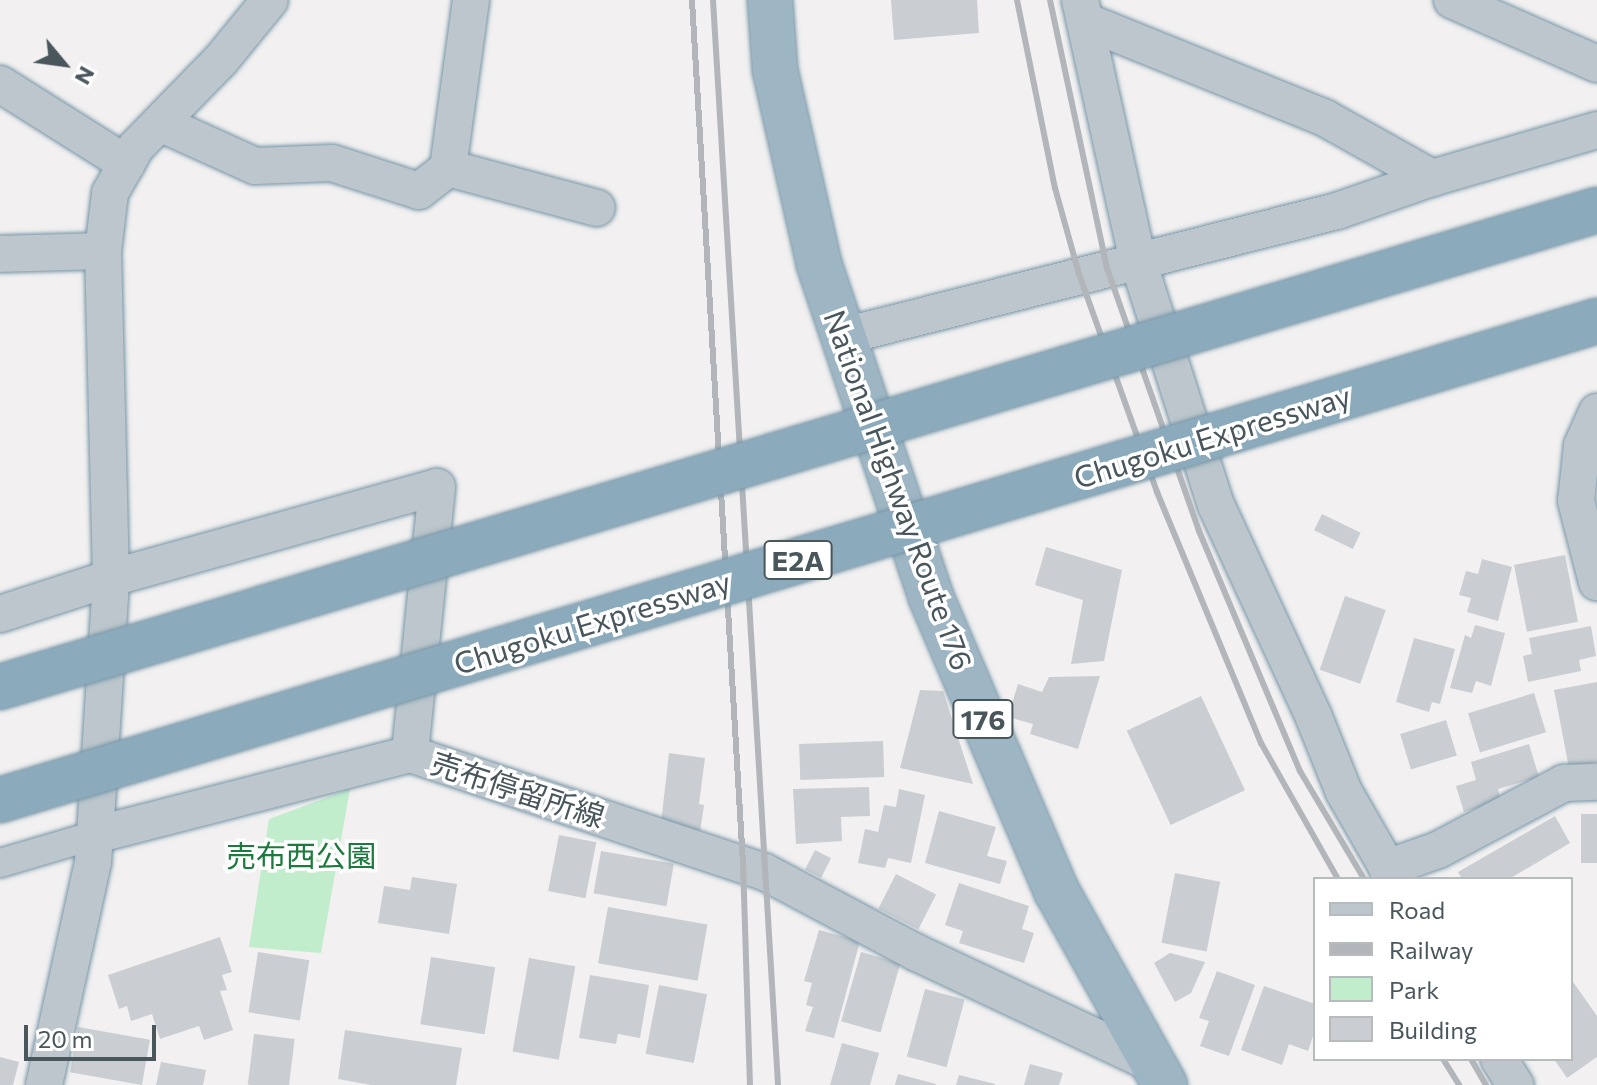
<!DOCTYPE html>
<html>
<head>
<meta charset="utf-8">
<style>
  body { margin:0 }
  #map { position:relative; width:1597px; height:1085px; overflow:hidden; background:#f2f0f0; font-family:Commissioner,"Noto Sans JP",sans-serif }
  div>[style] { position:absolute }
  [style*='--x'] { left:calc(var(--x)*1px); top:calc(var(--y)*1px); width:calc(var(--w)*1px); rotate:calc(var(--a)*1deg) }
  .green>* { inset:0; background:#c1edcc }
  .building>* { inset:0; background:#caced2; transform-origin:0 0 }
  .roads { filter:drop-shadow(0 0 2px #7695a7) drop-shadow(0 0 2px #7695a7) }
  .pedestrian>* { height:28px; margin:-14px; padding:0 14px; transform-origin:14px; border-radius:14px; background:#bcc6cc }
  .minor>* { height:36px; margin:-18px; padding:0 18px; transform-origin:18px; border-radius:18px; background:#bcc6cc }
  .trunk>* { height:44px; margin:-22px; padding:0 22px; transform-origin:22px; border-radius:22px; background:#9eb6c4 }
  .rail>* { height:6px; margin:-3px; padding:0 3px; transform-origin:3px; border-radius:3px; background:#b2b6ba }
  .bridges { filter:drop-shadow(0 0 2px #7695a7) drop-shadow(0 0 2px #7695a7) }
  .motorway-bridge>* { height:44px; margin:-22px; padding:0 22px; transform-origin:22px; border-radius:22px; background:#8baabb }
  span { translate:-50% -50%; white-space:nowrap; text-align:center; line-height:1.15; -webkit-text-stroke:7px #fff; paint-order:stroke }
  .shield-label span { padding:2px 6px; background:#fff; border:2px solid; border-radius:6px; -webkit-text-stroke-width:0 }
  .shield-label { font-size:28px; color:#49565c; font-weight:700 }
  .street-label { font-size:30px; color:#49565c }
  .park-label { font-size:30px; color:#1d7a3e }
  .legend { position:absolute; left:1313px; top:877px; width:260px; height:184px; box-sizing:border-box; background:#fff; border:2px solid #b6bbbe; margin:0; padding:10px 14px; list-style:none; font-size:24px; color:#49565c }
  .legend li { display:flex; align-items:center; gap:16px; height:40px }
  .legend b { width:40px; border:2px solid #b6bbbe }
  .north { position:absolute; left:24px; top:24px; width:80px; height:80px; -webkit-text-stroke:6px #fff; paint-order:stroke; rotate:119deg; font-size:22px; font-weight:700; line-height:32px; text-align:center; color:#49565c }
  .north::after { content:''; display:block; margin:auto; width:28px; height:36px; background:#49565c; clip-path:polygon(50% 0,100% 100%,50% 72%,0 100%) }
  .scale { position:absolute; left:24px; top:1025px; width:132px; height:36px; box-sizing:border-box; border:4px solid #49565c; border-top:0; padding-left:10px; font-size:24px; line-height:28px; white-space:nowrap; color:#49565c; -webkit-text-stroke:6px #fff; paint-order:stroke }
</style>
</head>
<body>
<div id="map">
  <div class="green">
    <div style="clip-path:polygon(350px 789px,321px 953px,249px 947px,269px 819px)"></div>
  </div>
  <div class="building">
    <div style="clip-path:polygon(891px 0,977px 0,979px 33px,894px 40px)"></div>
    <div style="left:1322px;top:514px;width:43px;height:18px;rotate:26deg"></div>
    <div style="clip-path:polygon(1046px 547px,1122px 570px,1104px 661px,1071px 664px,1083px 600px,1035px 585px)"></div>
    <div style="left:1565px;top:555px;width:68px;height:52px;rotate:79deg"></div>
    <div style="clip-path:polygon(1482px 559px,1512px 567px,1498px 621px,1467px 612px,1471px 598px,1459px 595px,1466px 571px,1478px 574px)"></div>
    <div style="left:1345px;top:596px;width:43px;height:78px;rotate:19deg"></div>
    <div style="clip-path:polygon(1475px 625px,1505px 633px,1491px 686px,1476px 681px,1472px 693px,1450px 688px,1465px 635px,1471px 638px)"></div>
    <div style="clip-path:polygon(1591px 626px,1596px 656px,1579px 660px,1581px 671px,1528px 682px,1523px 656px,1532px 654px,1529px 638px)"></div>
    <div style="clip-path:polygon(1414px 638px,1455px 649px,1440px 704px,1432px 702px,1429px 712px,1396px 702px)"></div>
    <div style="clip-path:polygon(1100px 676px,1078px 749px,1030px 734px,1033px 724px,1008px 717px,1018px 684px,1042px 692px,1049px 677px)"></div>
    <div style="clip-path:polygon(1597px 682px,1597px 762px,1569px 768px,1554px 690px)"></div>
    <div style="clip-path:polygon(920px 690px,943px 691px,973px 784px,900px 768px)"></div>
    <div style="left:1534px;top:693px;width:41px;height:69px;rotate:73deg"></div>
    <div style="left:1201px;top:696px;width:104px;height:82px;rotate:65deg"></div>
    <div style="left:1446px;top:720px;width:37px;height:48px;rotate:73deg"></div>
    <div style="left:883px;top:741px;width:36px;height:84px;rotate:88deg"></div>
    <div style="clip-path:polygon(1529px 744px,1539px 777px,1498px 789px,1501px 801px,1464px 812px,1456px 786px,1476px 780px,1471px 762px)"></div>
    <div style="clip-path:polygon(669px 753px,705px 758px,699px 804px,704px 805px,700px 832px,661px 823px)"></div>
    <div style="clip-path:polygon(869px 787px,870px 816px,841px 817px,842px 841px,796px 844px,793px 789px)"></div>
    <div style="clip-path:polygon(899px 789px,925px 795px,911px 863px,888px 858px,885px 868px,858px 863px,865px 829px,878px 832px,884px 805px,896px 807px)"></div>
    <div style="clip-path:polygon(939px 811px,996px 827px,987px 856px,1007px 861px,1000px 884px,925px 863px)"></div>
    <div style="left:1581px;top:814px;width:16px;height:49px"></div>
    <div style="clip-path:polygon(1555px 816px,1570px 843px,1509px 879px,1462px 879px,1458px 872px)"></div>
    <div style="left:559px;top:835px;width:38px;height:57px;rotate:11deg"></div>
    <div style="left:815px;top:850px;width:18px;height:22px;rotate:27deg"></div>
    <div style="left:601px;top:851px;width:74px;height:43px;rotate:10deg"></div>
    <div style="left:1175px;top:873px;width:46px;height:71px;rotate:11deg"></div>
    <div style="left:896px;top:874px;width:45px;height:39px;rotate:27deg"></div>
    <div style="clip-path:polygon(412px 877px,457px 884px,449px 934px,378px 923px,384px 886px,410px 890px)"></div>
    <div style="clip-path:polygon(959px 883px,1029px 906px,1022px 929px,1034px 933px,1024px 963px,959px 943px,963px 931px,945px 925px)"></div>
    <div style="left:608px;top:907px;width:101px;height:57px;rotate:10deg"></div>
    <div style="clip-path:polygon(819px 930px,860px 941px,834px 1038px,805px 1031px,813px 1007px,806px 1005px,812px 983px,804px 981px)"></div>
    <div style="clip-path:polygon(220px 937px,232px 972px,222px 975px,227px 990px,220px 991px,233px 1030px,204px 1040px,199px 1026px,160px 1039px,152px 1014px,131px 1021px,127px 1006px,119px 1009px,108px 975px)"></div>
    <div style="left:258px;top:952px;width:52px;height:61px;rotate:9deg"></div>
    <div style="left:861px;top:952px;width:41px;height:72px;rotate:16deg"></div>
    <div style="clip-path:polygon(1170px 953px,1205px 962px,1191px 993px,1175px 1002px,1154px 963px)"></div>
    <div style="left:431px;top:957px;width:65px;height:68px;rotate:9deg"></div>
    <div style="left:529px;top:958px;width:47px;height:95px;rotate:10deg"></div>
    <div style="clip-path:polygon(1217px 971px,1255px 985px,1229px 1056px,1200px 1046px,1209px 1021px,1199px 1018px)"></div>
    <div style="clip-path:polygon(590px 975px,649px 985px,640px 1038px,618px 1034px,616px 1044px,579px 1038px)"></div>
    <div style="clip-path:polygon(1571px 979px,1597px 1016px,1597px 1057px,1567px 1078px,1554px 1059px,1571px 1059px)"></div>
    <div style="left:659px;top:985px;width:49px;height:70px;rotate:11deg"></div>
    <div style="clip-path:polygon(1264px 986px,1315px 1004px,1315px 1030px,1308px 1051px,1289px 1044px,1282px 1065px,1241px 1050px)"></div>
    <div style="left:925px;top:989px;width:41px;height:70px;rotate:15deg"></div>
    <div style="left:78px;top:1027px;width:73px;height:46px;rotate:10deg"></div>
    <div style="clip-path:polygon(345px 1030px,462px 1048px,456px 1085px,371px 1085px,338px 1079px)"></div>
    <div style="left:254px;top:1034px;width:41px;height:51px;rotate:7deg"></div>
    <div style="clip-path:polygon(842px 1043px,879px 1053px,870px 1085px,830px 1085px)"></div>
    <div style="clip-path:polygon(0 1057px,19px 1062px,13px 1085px,0 1085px)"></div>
    <div style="clip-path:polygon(161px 1062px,206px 1070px,203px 1085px,156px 1085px)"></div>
    <div style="clip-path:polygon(1030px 1064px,1063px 1073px,1059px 1085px,1024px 1085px)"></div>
    <div style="clip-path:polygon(898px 1074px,936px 1084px,936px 1085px,895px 1085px)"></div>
    <div style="clip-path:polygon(959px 1075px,995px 1084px,995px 1085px,956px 1085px)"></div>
  </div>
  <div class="roads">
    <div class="pedestrian">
      <div style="--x:0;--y:863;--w:99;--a:-16.4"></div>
    </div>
    <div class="minor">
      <div style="--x:1080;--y:0;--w:267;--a:77.5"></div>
      <div style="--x:1138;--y:261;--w:256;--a:72.3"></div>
      <div style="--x:1216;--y:505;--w:231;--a:65.2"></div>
      <div style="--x:1313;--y:715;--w:83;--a:68.1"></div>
      <div style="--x:1344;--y:792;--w:100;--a:60.1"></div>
      <div style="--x:1452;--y:0;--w:158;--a:23.8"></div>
      <div style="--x:1085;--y:21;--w:259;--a:22"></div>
      <div style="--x:1325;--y:118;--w:123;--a:29.3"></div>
      <div style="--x:0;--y:84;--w:150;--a:32.2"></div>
      <div style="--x:160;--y:123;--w:104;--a:24.4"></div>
      <div style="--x:255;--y:166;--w:77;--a:-2.2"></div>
      <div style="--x:332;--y:163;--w:91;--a:17.8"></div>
      <div style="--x:419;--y:191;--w:37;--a:-38"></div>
      <div style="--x:448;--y:168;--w:170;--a:-82.2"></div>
      <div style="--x:448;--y:168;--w:154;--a:15"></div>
      <div style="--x:0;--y:254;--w:103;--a:-1.7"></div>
      <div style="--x:844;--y:336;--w:509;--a:-14.23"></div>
      <div style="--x:1337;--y:211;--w:101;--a:-19.2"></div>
      <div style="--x:1432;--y:178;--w:172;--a:-16.2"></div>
      <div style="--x:1597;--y:412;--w:37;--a:114"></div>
      <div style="--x:1582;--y:446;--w:55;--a:96.2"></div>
      <div style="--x:1576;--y:501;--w:84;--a:75.5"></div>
      <div style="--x:0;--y:614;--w:117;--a:-18"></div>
      <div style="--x:111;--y:578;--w:338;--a:-15.6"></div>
      <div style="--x:437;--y:487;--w:268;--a:95.8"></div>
      <div style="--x:95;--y:835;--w:325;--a:-14.4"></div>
      <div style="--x:410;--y:754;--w:374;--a:18.4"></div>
      <div style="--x:765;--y:872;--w:172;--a:28.1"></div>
      <div style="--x:917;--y:953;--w:261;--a:25.2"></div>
      <div style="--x:1387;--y:868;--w:54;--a:-19.4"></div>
      <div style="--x:1438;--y:850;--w:143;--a:-28"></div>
      <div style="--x:1564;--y:783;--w:33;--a:-2"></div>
      <div style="--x:1499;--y:1059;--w:31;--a:58"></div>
      <div style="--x:44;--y:1085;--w:228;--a:-77.6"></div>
      <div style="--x:93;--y:862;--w:27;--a:-86"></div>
      <div style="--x:95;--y:835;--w:257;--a:-86.4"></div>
      <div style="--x:111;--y:578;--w:327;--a:-91.4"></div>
      <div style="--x:103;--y:251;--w:58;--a:-83.1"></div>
      <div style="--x:110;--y:193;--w:53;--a:-60.5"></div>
      <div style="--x:136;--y:147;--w:122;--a:-45.7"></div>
      <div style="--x:221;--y:60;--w:77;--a:-50.8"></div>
    </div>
    <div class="trunk">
      <div style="--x:770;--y:0;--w:70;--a:85.9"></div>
      <div style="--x:775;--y:70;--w:199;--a:77.2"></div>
      <div style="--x:819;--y:264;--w:351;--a:71.4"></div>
      <div style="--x:931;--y:597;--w:321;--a:66.9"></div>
      <div style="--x:1057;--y:892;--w:221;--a:60.8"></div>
    </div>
  </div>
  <div class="rail">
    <div style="--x:692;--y:0;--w:865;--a:86.62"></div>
    <div style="--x:743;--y:863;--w:222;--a:88.2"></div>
    <div style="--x:713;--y:0;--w:1087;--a:86.57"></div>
    <div style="--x:1017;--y:0;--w:192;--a:78.6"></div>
    <div style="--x:1055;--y:188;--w:89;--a:74.4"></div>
    <div style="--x:1079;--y:274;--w:232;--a:70.3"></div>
    <div style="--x:1157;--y:492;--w:272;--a:67.5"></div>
    <div style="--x:1261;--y:743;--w:156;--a:60.5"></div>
    <div style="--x:1050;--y:0;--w:274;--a:78"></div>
    <div style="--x:1107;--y:268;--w:279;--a:70.7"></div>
    <div style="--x:1199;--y:531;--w:260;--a:67.2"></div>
    <div style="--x:1300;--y:771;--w:126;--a:59.3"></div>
    <div style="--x:1443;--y:1059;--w:31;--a:58"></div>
    <div style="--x:1471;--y:1059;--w:30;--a:60"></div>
  </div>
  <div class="bridges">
    <div class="motorway-bridge">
      <div style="--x:0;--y:687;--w:1667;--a:-16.63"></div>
      <div style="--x:0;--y:800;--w:1667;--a:-16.7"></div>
    </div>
  </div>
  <div class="shield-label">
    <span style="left:798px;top:560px">E2A</span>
    <span style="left:983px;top:719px">176</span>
  </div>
  <div class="street-label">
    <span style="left:1212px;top:436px;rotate:-17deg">Chugoku Expressway</span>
    <span style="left:899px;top:490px;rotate:70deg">National Highway Route 176</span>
    <span style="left:592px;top:622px;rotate:-17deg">Chugoku Expressway</span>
    <span style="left:518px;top:789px;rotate:18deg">売布停留所線</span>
  </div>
  <div class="park-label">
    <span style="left:301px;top:855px">売布西公園</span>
  </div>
  <ul class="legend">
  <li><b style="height:10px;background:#bcc6cc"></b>Road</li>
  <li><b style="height:10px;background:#b2b6ba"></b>Railway</li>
  <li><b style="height:22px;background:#c1edcc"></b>Park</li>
  <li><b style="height:22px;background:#caced2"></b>Building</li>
  </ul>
  <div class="north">N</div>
  <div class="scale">20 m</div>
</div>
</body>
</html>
